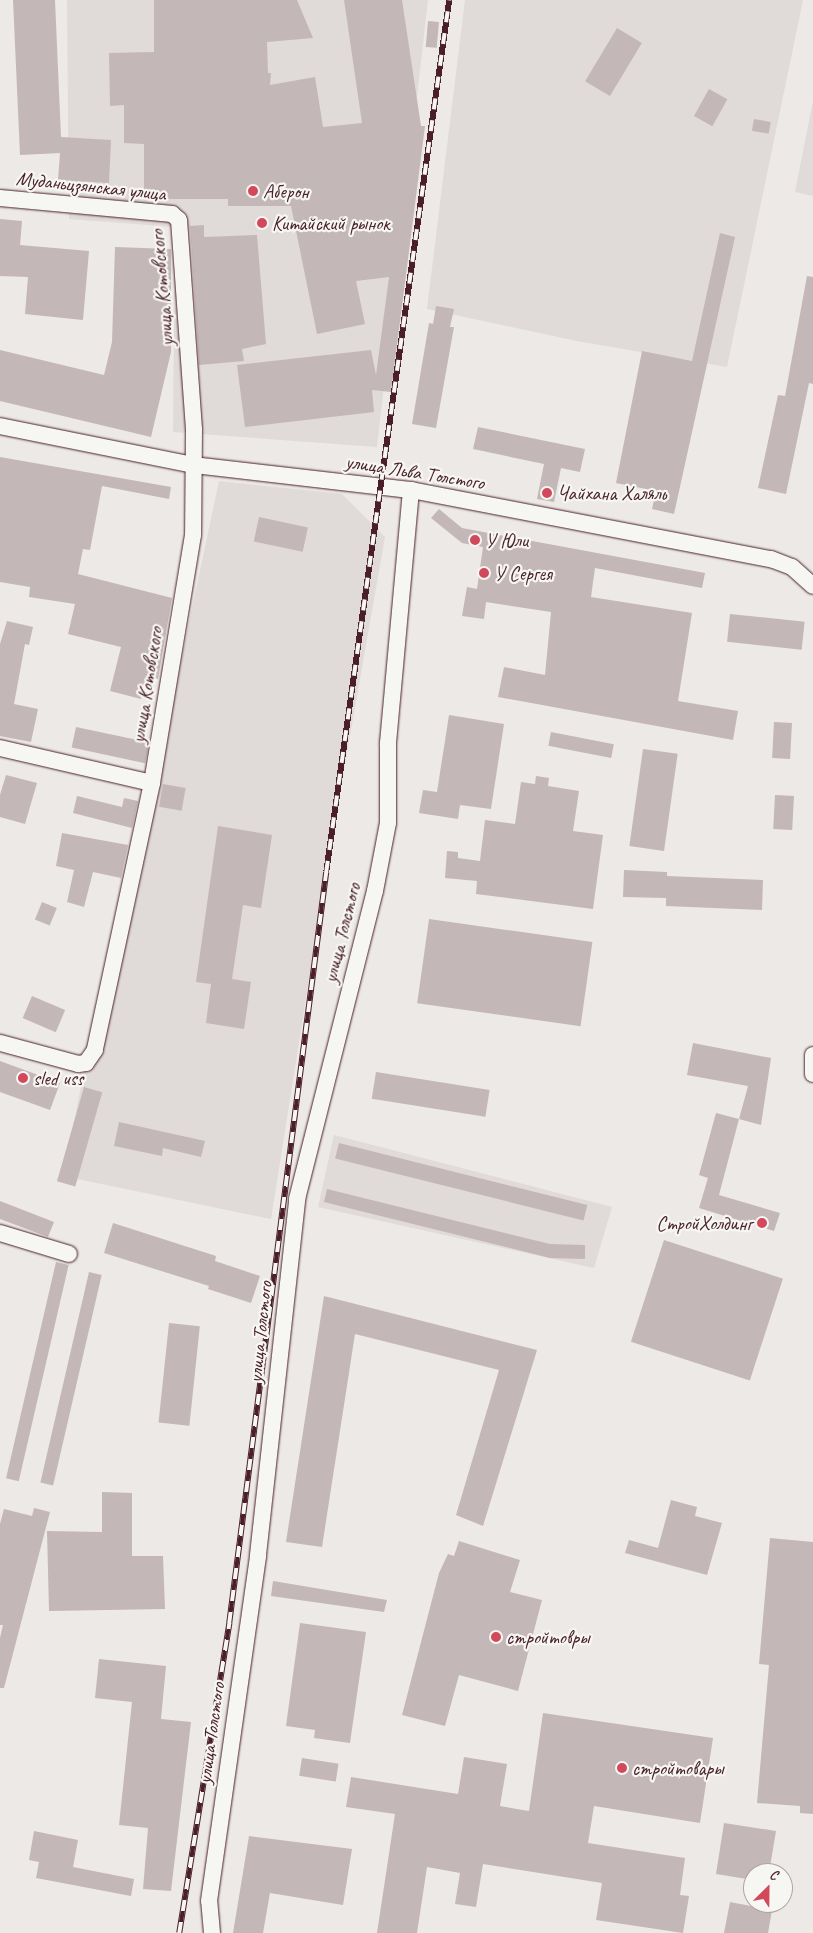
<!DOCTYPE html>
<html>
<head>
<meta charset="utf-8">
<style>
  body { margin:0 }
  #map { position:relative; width:813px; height:1933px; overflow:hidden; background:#ece9e6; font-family:Caveat,sans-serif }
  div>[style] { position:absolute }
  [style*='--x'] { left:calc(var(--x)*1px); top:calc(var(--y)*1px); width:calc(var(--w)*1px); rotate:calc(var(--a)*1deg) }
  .built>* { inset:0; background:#e0dad8 }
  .building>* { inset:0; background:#c4b7b7; transform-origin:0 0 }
  .roads { filter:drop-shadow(0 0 1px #4a1f2b) drop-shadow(0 0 1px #4a1f2b) }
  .minor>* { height:16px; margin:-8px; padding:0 8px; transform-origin:8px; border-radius:8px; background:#f6f6f2 }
  .rail>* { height:5.5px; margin-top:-2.75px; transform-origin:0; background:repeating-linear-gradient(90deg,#f6f6f2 0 11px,#4a1f2b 0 22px); box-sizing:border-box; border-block:1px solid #4a1f2b }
  .dots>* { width:14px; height:14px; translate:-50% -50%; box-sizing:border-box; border:2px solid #f6f6f2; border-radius:50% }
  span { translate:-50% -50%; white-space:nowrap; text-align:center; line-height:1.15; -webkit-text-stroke:4.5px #f6f6f2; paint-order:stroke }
  .street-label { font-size:20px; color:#4a1f2b }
  .poi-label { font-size:20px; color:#4a1f2b }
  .left { translate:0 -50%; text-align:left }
  .right { translate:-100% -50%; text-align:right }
  .north { position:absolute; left:743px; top:1863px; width:50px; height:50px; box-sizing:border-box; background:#f6f6f2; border:1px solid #b1a0a2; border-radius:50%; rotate:23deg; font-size:14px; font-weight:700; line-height:20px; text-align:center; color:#4a1f2b }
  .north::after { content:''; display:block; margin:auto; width:18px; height:22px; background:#d1495b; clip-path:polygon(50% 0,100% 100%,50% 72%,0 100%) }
</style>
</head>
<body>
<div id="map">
  <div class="built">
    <div style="clip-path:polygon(67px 0,428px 0,377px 447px,173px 432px,175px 227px,69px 219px)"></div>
    <div style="clip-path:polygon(465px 0,803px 0,727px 367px,577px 341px,427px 309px)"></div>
    <div style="clip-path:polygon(813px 101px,813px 196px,795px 192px)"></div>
    <div style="clip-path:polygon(219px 481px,342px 494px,385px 537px,326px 872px,271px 1219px,63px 1176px,92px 1032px,177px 679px)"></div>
    <div style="clip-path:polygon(334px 1135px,612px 1207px,594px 1268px,318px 1207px)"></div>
  </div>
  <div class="building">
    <div style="clip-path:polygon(13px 0,55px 0,61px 137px,111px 140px,109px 183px,58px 180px,60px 153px,20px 155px)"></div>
    <div style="clip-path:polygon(154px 0,297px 0,313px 38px,267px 42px,268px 73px,271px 73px,270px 85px,315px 77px,323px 127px,362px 123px,344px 0,402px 0,421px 126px,425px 126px,391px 392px,372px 390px,374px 412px,245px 427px,237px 365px,371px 350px,376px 375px,389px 277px,356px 281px,365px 324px,317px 334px,291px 206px,228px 206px,228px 199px,144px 199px,144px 144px,124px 143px,124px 105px,110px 106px,109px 53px,154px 52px)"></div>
    <div style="left:428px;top:21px;width:11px;height:26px;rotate:5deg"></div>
    <div style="left:617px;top:28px;width:29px;height:62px;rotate:31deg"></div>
    <div style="left:709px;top:89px;width:21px;height:31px;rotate:29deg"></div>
    <div style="left:754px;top:119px;width:17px;height:12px;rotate:10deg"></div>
    <div style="clip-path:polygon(0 219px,22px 221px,20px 245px,89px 251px,83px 320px,25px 314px,28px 277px,0 276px)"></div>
    <div style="clip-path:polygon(204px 225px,204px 237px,257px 235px,266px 344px,242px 349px,244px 361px,199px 365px,190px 226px)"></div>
    <div style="clip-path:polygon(720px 233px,735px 237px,674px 514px,652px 509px,656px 491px,616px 483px,642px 351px,692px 361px)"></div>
    <div style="clip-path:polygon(115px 247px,171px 249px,171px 352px,151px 437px,0 401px,0 350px,104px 375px,112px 342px)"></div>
    <div style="clip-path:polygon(807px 276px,813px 277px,813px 384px,809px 383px,786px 494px,758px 488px,778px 395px,785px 396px)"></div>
    <div style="clip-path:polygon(436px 306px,454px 309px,450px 327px,454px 327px,436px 428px,412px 424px,429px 323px,433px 324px)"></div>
    <div style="clip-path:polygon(478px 427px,585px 449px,580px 472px,561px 468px,554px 502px,537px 499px,544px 464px,473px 449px)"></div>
    <div style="clip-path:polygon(0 457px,171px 487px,169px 499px,102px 486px,90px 550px,83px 549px,78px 574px,172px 598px,158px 679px,147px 676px,141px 699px,110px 691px,121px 647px,68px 634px,75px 604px,29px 597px,30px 587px,0 582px)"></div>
    <div style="clip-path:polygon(439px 509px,462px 528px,705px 573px,702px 588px,595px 568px,591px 597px,692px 613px,678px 701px,738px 711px,733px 740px,498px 697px,504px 667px,545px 675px,551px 612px,486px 602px,484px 619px,462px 616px,467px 587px,477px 589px,483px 547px,462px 543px,431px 518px)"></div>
    <div style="left:259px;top:517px;width:50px;height:25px;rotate:12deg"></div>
    <div style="left:730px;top:614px;width:75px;height:28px;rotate:6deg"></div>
    <div style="clip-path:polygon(7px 621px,33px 627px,29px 645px,25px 644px,14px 704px,38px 709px,31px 742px,0 736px,0 644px)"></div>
    <div style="clip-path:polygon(449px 715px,504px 724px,491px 809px,460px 805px,458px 819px,419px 813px,423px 790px,437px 792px)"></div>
    <div style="left:774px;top:722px;width:18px;height:36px;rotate:3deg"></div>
    <div style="left:76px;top:727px;width:75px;height:21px;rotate:12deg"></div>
    <div style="left:551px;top:732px;width:64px;height:14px;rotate:11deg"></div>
    <div style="left:643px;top:749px;width:35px;height:98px;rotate:8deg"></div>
    <div style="clip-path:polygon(6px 775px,37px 783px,25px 824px,0 817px,0 795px)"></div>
    <div style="clip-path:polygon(536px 776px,549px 778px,548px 786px,579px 791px,573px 831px,603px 835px,593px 909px,476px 894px,477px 881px,445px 878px,447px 851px,458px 852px,458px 858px,480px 861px,485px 820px,515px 824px,521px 782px,535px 784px)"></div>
    <div style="left:163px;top:784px;width:23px;height:23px;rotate:10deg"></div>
    <div style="left:775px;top:795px;width:19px;height:34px;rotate:3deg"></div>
    <div style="clip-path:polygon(77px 796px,122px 807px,124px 798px,138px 801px,132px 828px,73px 813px)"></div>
    <div style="clip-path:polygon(218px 826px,272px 835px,261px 908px,243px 905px,232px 979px,251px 982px,244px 1029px,206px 1023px,211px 984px,196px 982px)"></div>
    <div style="clip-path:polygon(62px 833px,128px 845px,121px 878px,93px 872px,84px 907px,67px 902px,74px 870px,56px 866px)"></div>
    <div style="clip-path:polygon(624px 870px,667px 872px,667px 876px,763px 880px,762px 910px,666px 906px,666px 898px,623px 897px)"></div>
    <div style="left:42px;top:902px;width:16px;height:19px;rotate:22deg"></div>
    <div style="left:429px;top:919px;width:165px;height:85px;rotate:8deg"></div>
    <div style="left:32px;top:996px;width:36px;height:24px;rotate:23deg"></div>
    <div style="clip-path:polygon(693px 1043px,771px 1058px,761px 1125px,739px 1119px,748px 1086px,687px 1075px)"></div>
    <div style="clip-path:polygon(0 1061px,60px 1083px,50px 1110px,0 1092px)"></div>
    <div style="left:376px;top:1072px;width:115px;height:27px;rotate:9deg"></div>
    <div style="left:84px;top:1087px;width:19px;height:98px;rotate:16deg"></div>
    <div style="clip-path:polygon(716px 1113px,739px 1119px,719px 1195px,780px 1213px,774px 1231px,699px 1208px,708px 1178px,699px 1175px)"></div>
    <div style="clip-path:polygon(119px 1122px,205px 1141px,201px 1157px,163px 1148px,162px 1156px,114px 1146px)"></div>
    <div style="left:339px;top:1143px;width:256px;height:16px;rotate:14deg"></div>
    <div style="clip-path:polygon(327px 1189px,550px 1244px,585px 1245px,585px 1259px,550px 1258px,324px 1202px)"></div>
    <div style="clip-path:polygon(0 1201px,54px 1222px,48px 1237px,0 1219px)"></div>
    <div style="clip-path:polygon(113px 1223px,216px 1256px,215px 1261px,260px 1276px,251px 1303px,208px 1289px,209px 1286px,104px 1253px)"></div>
    <div style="left:664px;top:1240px;width:125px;height:107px;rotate:18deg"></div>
    <div style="left:56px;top:1262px;width:13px;height:222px;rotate:13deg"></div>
    <div style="left:89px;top:1272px;width:13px;height:216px;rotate:13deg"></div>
    <div style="clip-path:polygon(324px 1296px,537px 1350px,483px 1526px,456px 1515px,499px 1370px,355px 1334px,322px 1547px,286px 1542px)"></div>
    <div style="left:169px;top:1323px;width:31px;height:100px;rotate:6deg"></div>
    <div style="clip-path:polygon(102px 1492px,132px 1493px,132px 1556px,163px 1556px,165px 1609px,49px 1611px,47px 1531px,102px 1532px)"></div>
    <div style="clip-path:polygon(671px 1500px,697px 1507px,695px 1516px,722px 1523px,707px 1575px,625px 1553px,629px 1540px,658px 1548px)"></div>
    <div style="clip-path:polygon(34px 1508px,50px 1512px,4px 1688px,0 1688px,0 1638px,3px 1625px,0 1625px,0 1524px,4px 1509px,32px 1516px)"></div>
    <div style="clip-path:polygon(770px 1538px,813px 1542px,813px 1814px,800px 1813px,800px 1806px,757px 1803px,769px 1665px,759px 1664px)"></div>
    <div style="clip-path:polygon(459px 1541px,520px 1560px,510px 1592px,542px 1600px,518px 1691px,459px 1675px,445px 1726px,402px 1715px,439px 1573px,448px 1554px,454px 1556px)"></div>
    <div style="clip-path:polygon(273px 1581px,387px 1600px,384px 1612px,271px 1596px)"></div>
    <div style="clip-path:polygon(300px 1623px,366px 1632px,350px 1743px,314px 1738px,315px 1730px,286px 1726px)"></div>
    <div style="clip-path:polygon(99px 1659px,166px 1666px,161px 1719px,191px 1722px,171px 1891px,143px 1889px,148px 1828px,119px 1825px,132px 1702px,95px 1698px)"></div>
    <div style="clip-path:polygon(543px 1713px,713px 1738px,700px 1823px,594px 1806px,588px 1843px,685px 1858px,680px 1895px,689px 1896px,683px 1933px,596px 1920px,602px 1883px,483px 1864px,476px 1907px,455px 1904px,460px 1873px,427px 1867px,417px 1933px,377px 1933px,395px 1814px,346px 1807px,351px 1777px,458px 1794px,464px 1757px,507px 1764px,500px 1806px,529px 1811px)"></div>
    <div style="left:302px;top:1758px;width:37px;height:18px;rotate:9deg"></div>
    <div style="clip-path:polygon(724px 1823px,776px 1831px,769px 1873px,753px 1873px,753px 1880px,716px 1874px)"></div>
    <div style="clip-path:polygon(34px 1831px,78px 1840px,73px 1867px,134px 1879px,131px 1896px,36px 1878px,39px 1862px,29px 1860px)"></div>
    <div style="clip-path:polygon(249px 1836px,352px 1849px,343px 1905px,270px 1893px,263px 1933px,233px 1933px)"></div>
    <div style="clip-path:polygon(730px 1902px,772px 1910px,768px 1933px,724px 1933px)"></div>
  </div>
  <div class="roads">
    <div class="minor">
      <div style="--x:0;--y:198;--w:173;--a:5.3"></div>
      <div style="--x:172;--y:214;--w:9;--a:41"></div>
      <div style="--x:179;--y:220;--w:210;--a:85.9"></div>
      <div style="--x:194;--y:429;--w:106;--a:90.5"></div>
      <div style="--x:193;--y:535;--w:251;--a:99.4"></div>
      <div style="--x:152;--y:783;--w:273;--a:102.1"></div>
      <div style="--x:95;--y:1050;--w:16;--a:125"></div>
      <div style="--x:86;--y:1063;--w:8;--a:173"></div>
      <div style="--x:78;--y:1064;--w:81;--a:-164.9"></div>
      <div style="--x:0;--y:426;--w:198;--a:11.4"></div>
      <div style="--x:194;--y:465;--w:218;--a:6.6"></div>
      <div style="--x:411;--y:490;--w:367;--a:10.9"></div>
      <div style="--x:771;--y:559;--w:22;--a:21"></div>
      <div style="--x:792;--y:567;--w:28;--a:42"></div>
      <div style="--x:0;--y:748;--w:156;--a:13"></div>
      <div style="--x:813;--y:1055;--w:19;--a:90"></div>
      <div style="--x:0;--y:1233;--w:72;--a:16.9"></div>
      <div style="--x:212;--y:1933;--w:32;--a:-95"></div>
      <div style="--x:209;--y:1901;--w:349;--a:-81.9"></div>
      <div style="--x:258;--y:1555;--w:358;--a:-83.7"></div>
      <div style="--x:297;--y:1199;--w:318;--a:-75.8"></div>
      <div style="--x:375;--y:891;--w:69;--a:-79.2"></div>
      <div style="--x:388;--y:823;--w:80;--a:-90"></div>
      <div style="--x:388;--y:743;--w:254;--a:-84.8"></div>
    </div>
  </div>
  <div class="rail">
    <div style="--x:179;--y:1933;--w:314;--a:-80.8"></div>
    <div style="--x:229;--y:1623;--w:757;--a:-82.64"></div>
    <div style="--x:326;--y:872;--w:881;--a:-81.97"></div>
  </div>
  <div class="dots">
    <div style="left:253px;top:191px;background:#d1495b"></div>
    <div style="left:262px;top:223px;background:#d1495b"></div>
    <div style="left:547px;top:493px;background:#d1495b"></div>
    <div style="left:475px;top:540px;background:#d1495b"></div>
    <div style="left:484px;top:573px;background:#d1495b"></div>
    <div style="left:23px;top:1078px;background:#d1495b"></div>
    <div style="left:762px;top:1223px;background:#d1495b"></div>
    <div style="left:496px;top:1637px;background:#d1495b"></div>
    <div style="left:622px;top:1768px;background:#d1495b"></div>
  </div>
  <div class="street-label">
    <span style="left:91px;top:186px;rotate:6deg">Муданьцзянская улица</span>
    <span style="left:162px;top:288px;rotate:-95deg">улица Котовского</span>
    <span style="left:415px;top:472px;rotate:9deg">улица Льва Толстого</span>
    <span style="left:147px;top:685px;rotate:-81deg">улица Котовского</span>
    <span style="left:342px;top:933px;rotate:-76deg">улица Толстого</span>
    <span style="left:260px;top:1332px;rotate:-84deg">улица Толстого</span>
    <span style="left:211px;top:1733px;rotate:-82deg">улица Толстого</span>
  </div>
  <div class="poi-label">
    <span class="left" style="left:263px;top:191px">Аберон</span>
    <span class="left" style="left:272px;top:223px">Китайский рынок</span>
    <span class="left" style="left:557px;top:493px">Чайхана Халяль</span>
    <span class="left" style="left:485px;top:540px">У Юли</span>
    <span class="left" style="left:494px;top:573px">У Сергея</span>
    <span class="left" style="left:33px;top:1078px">sled uss</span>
    <span class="right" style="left:752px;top:1223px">СтройХолдинг</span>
    <span class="left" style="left:506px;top:1637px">стройтовры</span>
    <span class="left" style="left:632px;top:1768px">стройтовары</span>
  </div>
  <div class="north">С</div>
</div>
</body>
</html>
